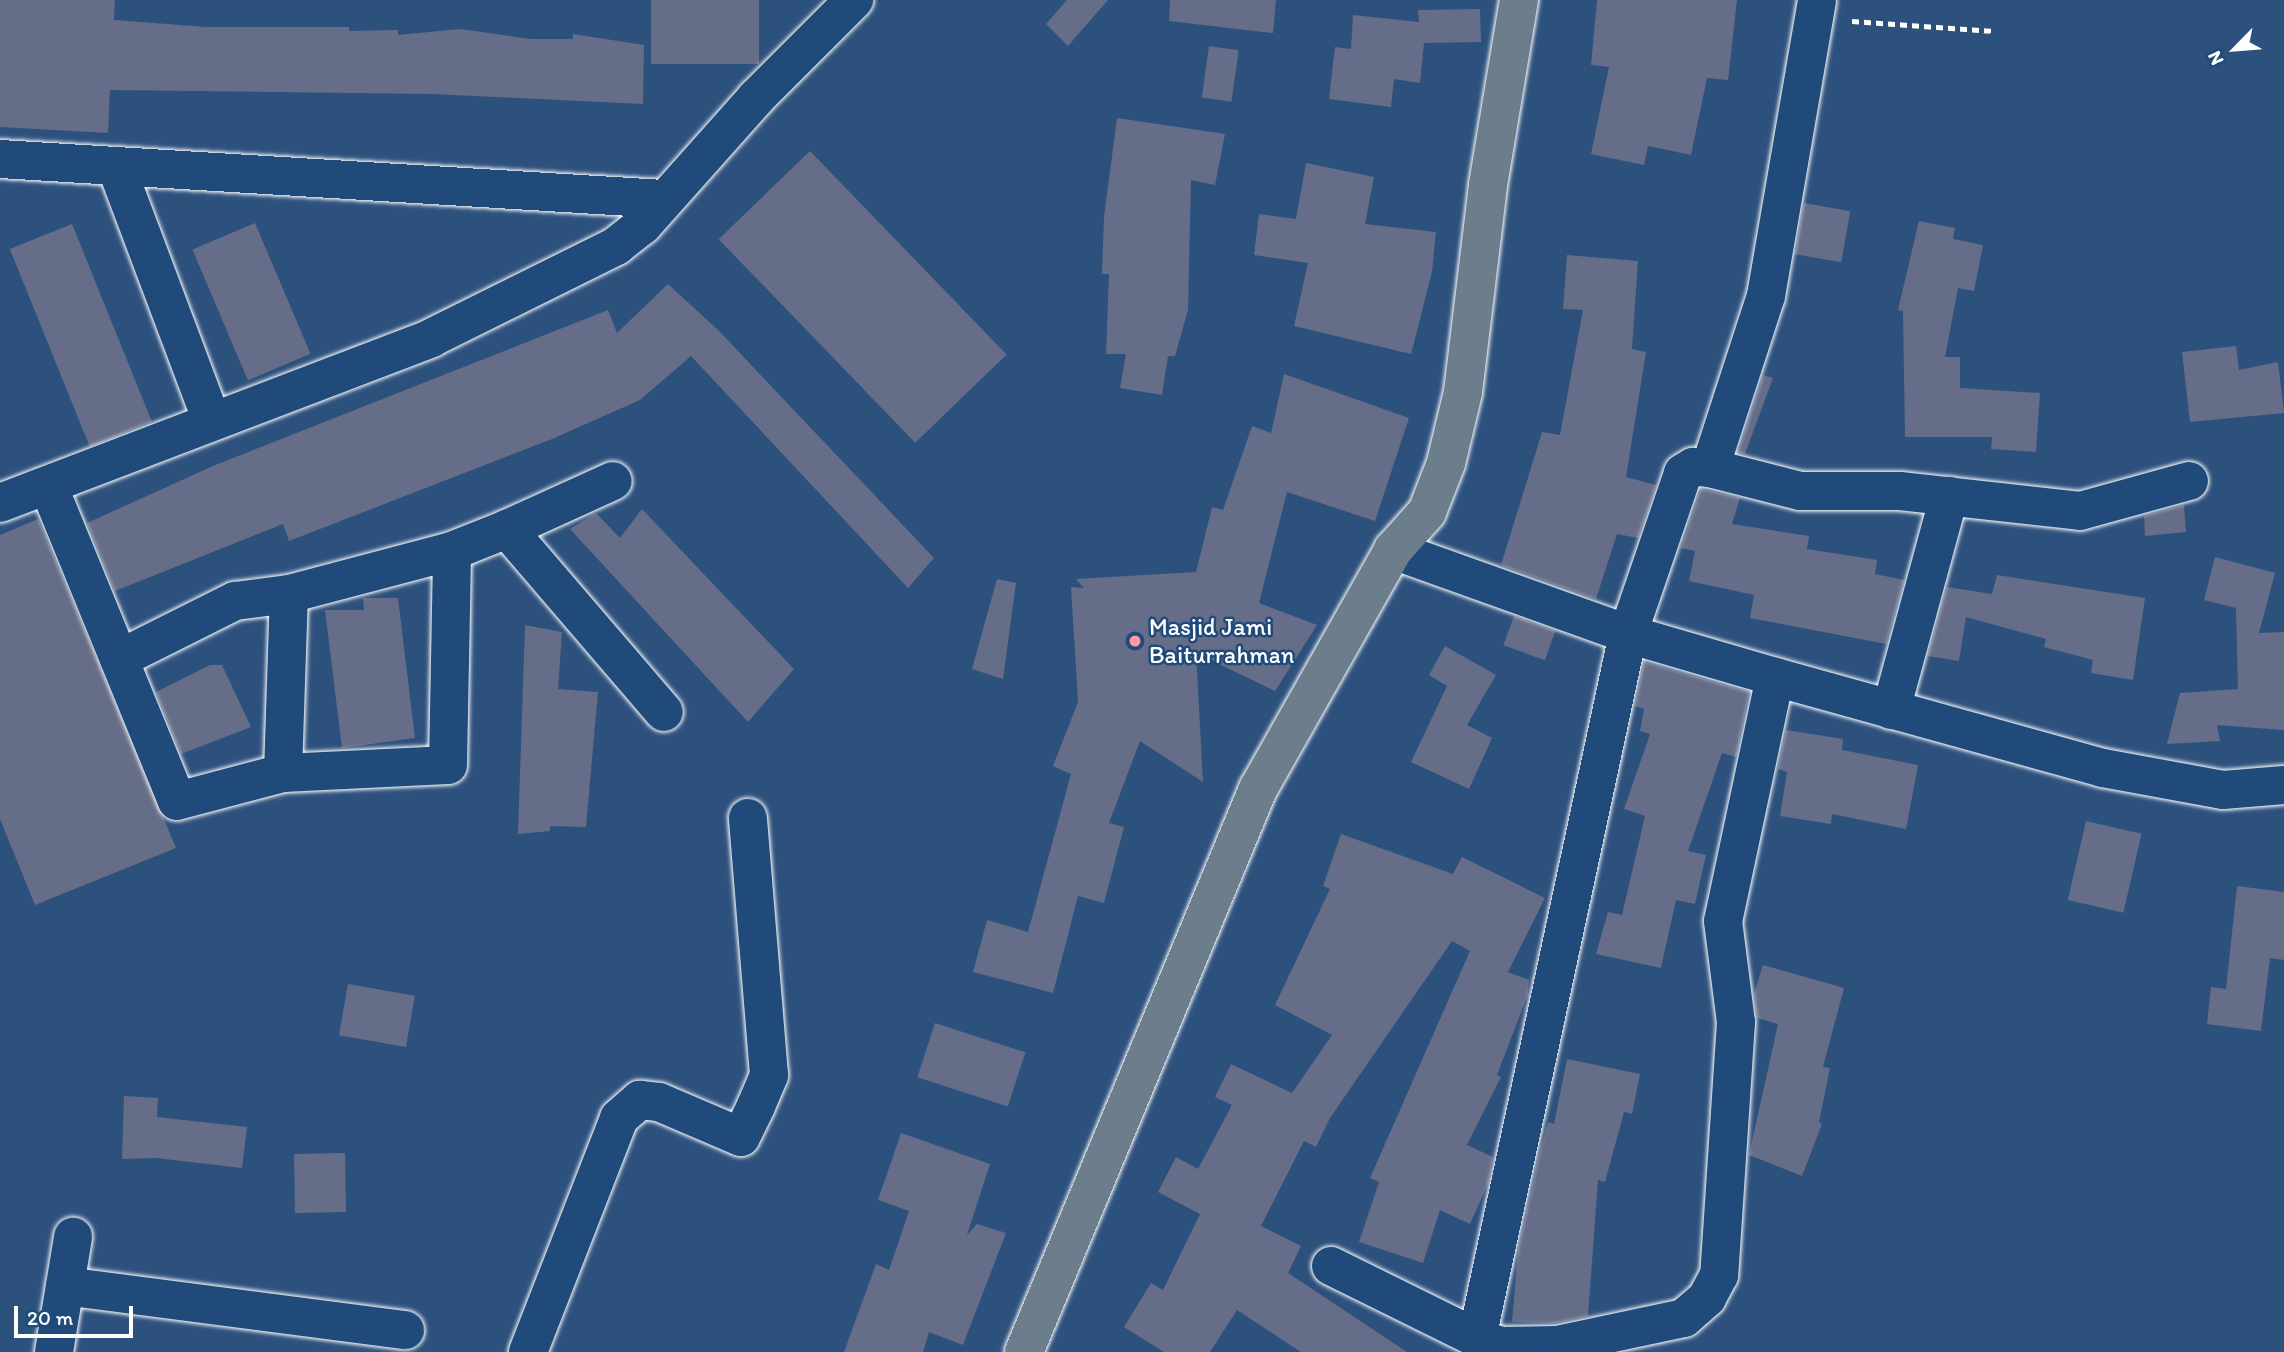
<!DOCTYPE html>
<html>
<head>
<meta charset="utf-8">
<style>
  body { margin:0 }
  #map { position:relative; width:2284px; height:1352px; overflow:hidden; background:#2d517d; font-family:Itim,sans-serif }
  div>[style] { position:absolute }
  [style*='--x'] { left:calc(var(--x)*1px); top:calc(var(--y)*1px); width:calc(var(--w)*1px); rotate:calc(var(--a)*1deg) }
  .building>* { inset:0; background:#666d88; transform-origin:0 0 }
  .path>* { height:4.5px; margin-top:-2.25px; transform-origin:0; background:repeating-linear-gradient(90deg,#fff 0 7px,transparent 0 12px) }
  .roads { filter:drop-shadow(0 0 2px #fff) drop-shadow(0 0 2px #fff) }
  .minor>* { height:38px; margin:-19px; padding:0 19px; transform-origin:19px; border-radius:19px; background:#1f4a7a }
  .major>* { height:38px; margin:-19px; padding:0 19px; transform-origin:19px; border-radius:19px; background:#6c7d8b }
  .dots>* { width:19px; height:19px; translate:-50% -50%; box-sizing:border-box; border:4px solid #1f4a7a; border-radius:50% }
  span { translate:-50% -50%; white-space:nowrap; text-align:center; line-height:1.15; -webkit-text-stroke:5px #1f4a7a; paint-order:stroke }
  .poi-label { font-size:24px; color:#fff }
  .left { translate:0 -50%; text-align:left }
  .north { position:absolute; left:2200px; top:14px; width:70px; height:70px; -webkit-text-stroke:5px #1f4a7a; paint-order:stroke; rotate:245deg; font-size:19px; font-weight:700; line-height:28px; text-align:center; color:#fff }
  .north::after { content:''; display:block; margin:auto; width:24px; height:32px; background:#fff; clip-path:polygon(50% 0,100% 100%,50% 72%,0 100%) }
  .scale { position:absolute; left:14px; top:1306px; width:119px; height:32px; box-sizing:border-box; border:4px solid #fff; border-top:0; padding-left:9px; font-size:21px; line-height:24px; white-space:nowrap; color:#fff; -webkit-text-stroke:5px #1f4a7a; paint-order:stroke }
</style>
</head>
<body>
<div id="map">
  <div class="building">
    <div style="clip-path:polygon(0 0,115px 0,114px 20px,206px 27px,349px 27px,349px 31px,398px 30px,398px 35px,461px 29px,530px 39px,573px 39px,573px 34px,644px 45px,643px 104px,432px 94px,110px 90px,108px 133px,0 127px)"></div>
    <div style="left:651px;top:0;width:108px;height:64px"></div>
    <div style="clip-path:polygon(1067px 0,1108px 0,1068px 46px,1046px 24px)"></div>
    <div style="clip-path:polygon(1170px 0,1276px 0,1273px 33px,1169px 21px)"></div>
    <div style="clip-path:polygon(1597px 0,1737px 0,1728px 80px,1707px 78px,1691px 155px,1648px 146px,1644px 165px,1591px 154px,1609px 67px,1591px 65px)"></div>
    <div style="clip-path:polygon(1480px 9px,1481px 42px,1424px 43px,1420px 83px,1394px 79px,1391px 107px,1329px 99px,1335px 47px,1351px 49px,1353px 15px,1419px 22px,1418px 10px)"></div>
    <div style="left:1209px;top:46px;width:30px;height:52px;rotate:8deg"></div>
    <div style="clip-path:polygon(1117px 118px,1225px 134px,1215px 185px,1191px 180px,1188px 310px,1175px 356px,1168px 356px,1162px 395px,1120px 388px,1126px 354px,1106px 354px,1109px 274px,1102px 274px,1104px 217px)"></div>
    <div style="left:810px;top:151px;width:283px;height:127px;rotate:46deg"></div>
    <div style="clip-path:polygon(1306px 163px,1374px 177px,1365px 224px,1436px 232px,1432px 272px,1411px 354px,1294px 326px,1308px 263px,1254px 255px,1259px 214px,1296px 219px)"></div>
    <div style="left:1804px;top:203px;width:47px;height:52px;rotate:10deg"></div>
    <div style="clip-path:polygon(1919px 221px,1955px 228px,1953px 239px,1983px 245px,1974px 291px,1958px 288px,1945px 357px,1960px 357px,1960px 388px,2040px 393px,2036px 452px,1991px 449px,1992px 437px,1905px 437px,1903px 311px,1898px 310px)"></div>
    <div style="left:255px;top:223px;width:142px;height:68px;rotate:67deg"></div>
    <div style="left:72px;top:224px;width:213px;height:67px;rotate:68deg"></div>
    <div style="clip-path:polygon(1567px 255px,1638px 261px,1632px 349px,1646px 352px,1626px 477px,1656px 485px,1638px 538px,1617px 534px,1596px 599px,1501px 565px,1542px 432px,1560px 435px,1583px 310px,1563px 309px)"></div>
    <div style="clip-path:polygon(668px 284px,719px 331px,934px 558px,908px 588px,691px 356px,640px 400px,552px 439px,289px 541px,283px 524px,115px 591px,87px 523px,213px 466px,608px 310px,617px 333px)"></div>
    <div style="clip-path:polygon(2236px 346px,2239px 370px,2278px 362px,2284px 413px,2190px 422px,2182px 352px)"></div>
    <div style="clip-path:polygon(1284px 374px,1409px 418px,1375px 521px,1287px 492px,1259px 603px,1317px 625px,1275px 691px,1196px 653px,1203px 782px,1140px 741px,1109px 823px,1124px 827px,1104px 903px,1078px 896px,1053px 993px,973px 972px,987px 920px,1028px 932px,1071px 774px,1053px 766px,1078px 702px,1071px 587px,1084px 588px,1076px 579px,1196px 572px,1212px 507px,1223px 510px,1252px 426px,1271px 433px)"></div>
    <div style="clip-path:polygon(1763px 375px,1773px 378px,1745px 454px,1738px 453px)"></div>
    <div style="clip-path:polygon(1701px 489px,1740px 498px,1732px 524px,1809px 536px,1807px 549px,1877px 560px,1875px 574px,1904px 580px,1886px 644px,1750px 618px,1754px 595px,1689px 581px,1695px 551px,1681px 548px)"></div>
    <div style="clip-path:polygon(2184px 505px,2186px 532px,2145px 536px,2144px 516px)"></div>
    <div style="clip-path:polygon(642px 509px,794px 669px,748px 722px,570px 529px,596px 513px,620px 538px)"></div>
    <div style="clip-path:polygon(38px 519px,176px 848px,35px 905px,0 819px,0 535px)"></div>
    <div style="clip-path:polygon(2215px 557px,2275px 573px,2259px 633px,2284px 632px,2284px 730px,2217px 725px,2220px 741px,2167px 744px,2180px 693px,2238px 689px,2236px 608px,2204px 600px)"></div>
    <div style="clip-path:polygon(1997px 575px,2145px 598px,2133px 680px,2091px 673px,2093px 660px,2044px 647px,2046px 639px,1966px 617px,1959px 661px,1928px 656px,1947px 587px,1992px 594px)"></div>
    <div style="clip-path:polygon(997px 579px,1016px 583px,1003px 679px,972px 669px)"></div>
    <div style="clip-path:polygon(363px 598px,398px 598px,415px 738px,342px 748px,325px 610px,364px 610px)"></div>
    <div style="left:1514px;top:616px;width:44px;height:31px;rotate:20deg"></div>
    <div style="clip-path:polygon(525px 625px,562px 632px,558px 689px,598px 692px,586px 827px,550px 826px,550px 831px,518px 834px)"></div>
    <div style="clip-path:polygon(1445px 646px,1496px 675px,1467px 725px,1492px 738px,1469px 789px,1411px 762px,1447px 686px,1429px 675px)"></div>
    <div style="clip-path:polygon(1644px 662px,1749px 692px,1736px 757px,1722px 753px,1688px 851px,1706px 855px,1695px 904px,1676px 900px,1661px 968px,1596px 954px,1608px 912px,1622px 915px,1645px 816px,1624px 809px,1650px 734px,1640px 731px,1644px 709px,1635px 706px)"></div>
    <div style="clip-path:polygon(210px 665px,222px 665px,251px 727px,181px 754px,156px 692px)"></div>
    <div style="clip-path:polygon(1786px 730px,1843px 739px,1842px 750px,1918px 765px,1906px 829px,1832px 814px,1831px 824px,1780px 816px,1787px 772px,1778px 769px)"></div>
    <div style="left:2086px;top:821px;width:57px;height:81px;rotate:13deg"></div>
    <div style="clip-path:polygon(1341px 834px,1453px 874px,1462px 857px,1545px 898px,1508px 972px,1529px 980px,1528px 994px,1497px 1075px,1501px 1077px,1467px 1145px,1493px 1157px,1488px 1184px,1470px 1224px,1440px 1210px,1423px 1263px,1359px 1242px,1379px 1182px,1370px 1178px,1470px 951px,1452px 941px,1330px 1118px,1316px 1147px,1304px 1141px,1261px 1226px,1301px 1246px,1288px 1273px,1407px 1352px,1301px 1352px,1237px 1310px,1210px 1352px,1164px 1352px,1124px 1327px,1151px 1283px,1163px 1290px,1200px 1214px,1158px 1192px,1176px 1157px,1198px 1169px,1232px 1105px,1215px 1097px,1231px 1064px,1292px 1093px,1332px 1035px,1275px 1005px,1330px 889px,1323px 886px)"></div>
    <div style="clip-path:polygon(2237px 886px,2284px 892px,2284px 960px,2270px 958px,2261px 1031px,2207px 1024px,2211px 987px,2226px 989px)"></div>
    <div style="clip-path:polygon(1763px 965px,1844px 988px,1823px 1067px,1830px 1068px,1819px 1122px,1822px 1124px,1802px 1176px,1749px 1155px,1778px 1024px,1757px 1018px,1754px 994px)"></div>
    <div style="left:348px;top:984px;width:68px;height:52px;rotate:10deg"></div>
    <div style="left:935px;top:1023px;width:95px;height:57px;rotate:18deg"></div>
    <div style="clip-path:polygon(1567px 1059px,1640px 1074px,1632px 1114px,1624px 1112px,1605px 1182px,1598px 1180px,1588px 1316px,1555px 1323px,1512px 1322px,1518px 1251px,1540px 1151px,1548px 1122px,1554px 1124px)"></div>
    <div style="clip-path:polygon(124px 1096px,158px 1098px,157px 1117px,247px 1127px,242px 1168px,156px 1158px,122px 1159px)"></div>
    <div style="clip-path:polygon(901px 1133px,990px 1164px,967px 1235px,977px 1224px,1006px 1233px,963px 1345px,929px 1332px,923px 1352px,844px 1352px,876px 1264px,889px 1270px,909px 1211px,878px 1200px)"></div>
    <div style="left:345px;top:1153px;width:59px;height:51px;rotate:89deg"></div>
  </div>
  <div class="path">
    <div style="--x:1852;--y:21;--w:142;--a:4"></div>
  </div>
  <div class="roads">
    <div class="minor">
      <div style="--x:0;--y:159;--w:665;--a:3.45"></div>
      <div style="--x:116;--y:166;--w:273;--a:69.4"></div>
      <div style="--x:1710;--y:468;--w:181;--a:-72"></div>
      <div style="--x:1766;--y:296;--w:300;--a:-80.2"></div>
      <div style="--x:48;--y:485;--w:341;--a:67.8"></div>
      <div style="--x:177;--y:801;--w:110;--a:-14.8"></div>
      <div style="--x:283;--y:773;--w:165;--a:-2.8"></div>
      <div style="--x:448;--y:765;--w:214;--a:-88.9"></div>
      <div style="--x:0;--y:503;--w:462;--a:-20.9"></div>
      <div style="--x:431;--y:338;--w:207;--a:-26.4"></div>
      <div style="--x:616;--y:246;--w:34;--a:-38"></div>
      <div style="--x:643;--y:225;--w:170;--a:-48.3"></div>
      <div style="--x:756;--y:98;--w:139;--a:-45"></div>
      <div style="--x:507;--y:529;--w:116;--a:-24.4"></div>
      <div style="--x:1393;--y:550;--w:250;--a:19.7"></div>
      <div style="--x:1628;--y:634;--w:153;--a:16.3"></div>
      <div style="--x:1775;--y:677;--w:249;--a:102"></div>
      <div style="--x:1723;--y:921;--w:102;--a:82.7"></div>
      <div style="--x:1736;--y:1022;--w:254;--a:93.8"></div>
      <div style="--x:1719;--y:1275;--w:26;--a:118"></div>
      <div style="--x:1707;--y:1298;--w:30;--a:139"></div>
      <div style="--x:1684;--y:1318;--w:130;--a:168"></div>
      <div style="--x:119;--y:659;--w:130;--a:-26.6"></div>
      <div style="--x:235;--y:601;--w:54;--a:-7.4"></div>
      <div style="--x:289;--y:594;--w:169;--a:-14.8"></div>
      <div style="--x:452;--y:551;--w:59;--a:-21.8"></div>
      <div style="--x:507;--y:529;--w:241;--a:49.4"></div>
      <div style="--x:1775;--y:677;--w:340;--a:15.5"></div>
      <div style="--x:2103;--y:768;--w:122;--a:10.4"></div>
      <div style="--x:2223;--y:790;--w:61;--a:-4.7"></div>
      <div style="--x:1891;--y:710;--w:222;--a:-74.8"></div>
      <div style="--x:283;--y:773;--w:179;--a:-88.1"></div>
      <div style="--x:1331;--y:1266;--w:163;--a:26.3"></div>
      <div style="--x:1477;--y:1338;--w:25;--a:18"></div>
      <div style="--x:1501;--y:1346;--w:56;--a:-1"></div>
      <div style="--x:1557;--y:1345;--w:7;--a:74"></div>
      <div style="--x:65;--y:1286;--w:343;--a:7.4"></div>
      <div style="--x:1477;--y:1338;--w:720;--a:-77.89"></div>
      <div style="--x:1628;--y:634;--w:170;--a:-71.1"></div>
      <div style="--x:1683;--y:473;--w:12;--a:-31"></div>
      <div style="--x:1693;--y:467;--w:17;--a:3"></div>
      <div style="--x:1710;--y:468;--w:93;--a:14.3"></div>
      <div style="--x:1800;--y:491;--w:100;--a:0"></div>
      <div style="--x:1900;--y:491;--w:181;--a:6.3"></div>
      <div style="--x:2080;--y:511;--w:113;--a:-15.4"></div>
      <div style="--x:54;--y:1352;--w:117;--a:-80.6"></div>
      <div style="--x:528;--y:1352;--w:251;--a:-68.7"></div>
      <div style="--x:619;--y:1118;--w:28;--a:-41"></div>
      <div style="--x:640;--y:1100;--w:19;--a:6"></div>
      <div style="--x:659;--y:1102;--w:89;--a:23.1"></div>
      <div style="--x:741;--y:1137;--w:34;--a:-64"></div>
      <div style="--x:756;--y:1106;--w:34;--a:-67"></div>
      <div style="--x:769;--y:1075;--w:258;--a:-94.7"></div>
    </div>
    <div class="major">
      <div style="--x:1024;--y:1352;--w:610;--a:-67.43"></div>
      <div style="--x:1258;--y:789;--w:274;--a:-60.5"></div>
      <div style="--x:1393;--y:550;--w:51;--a:-48.2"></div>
      <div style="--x:1427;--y:512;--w:53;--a:-68.8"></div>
      <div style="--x:1446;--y:463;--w:73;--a:-76.5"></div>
      <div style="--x:1463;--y:392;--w:209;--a:-83.1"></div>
      <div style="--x:1488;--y:185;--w:188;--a:-80.5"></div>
    </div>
  </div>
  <div class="dots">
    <div style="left:1135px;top:641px;background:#ff9aa2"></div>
  </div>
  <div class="poi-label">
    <span class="left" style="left:1149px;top:641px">Masjid Jami<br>Baiturrahman</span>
  </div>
  <div class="north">N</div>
  <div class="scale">20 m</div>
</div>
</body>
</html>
